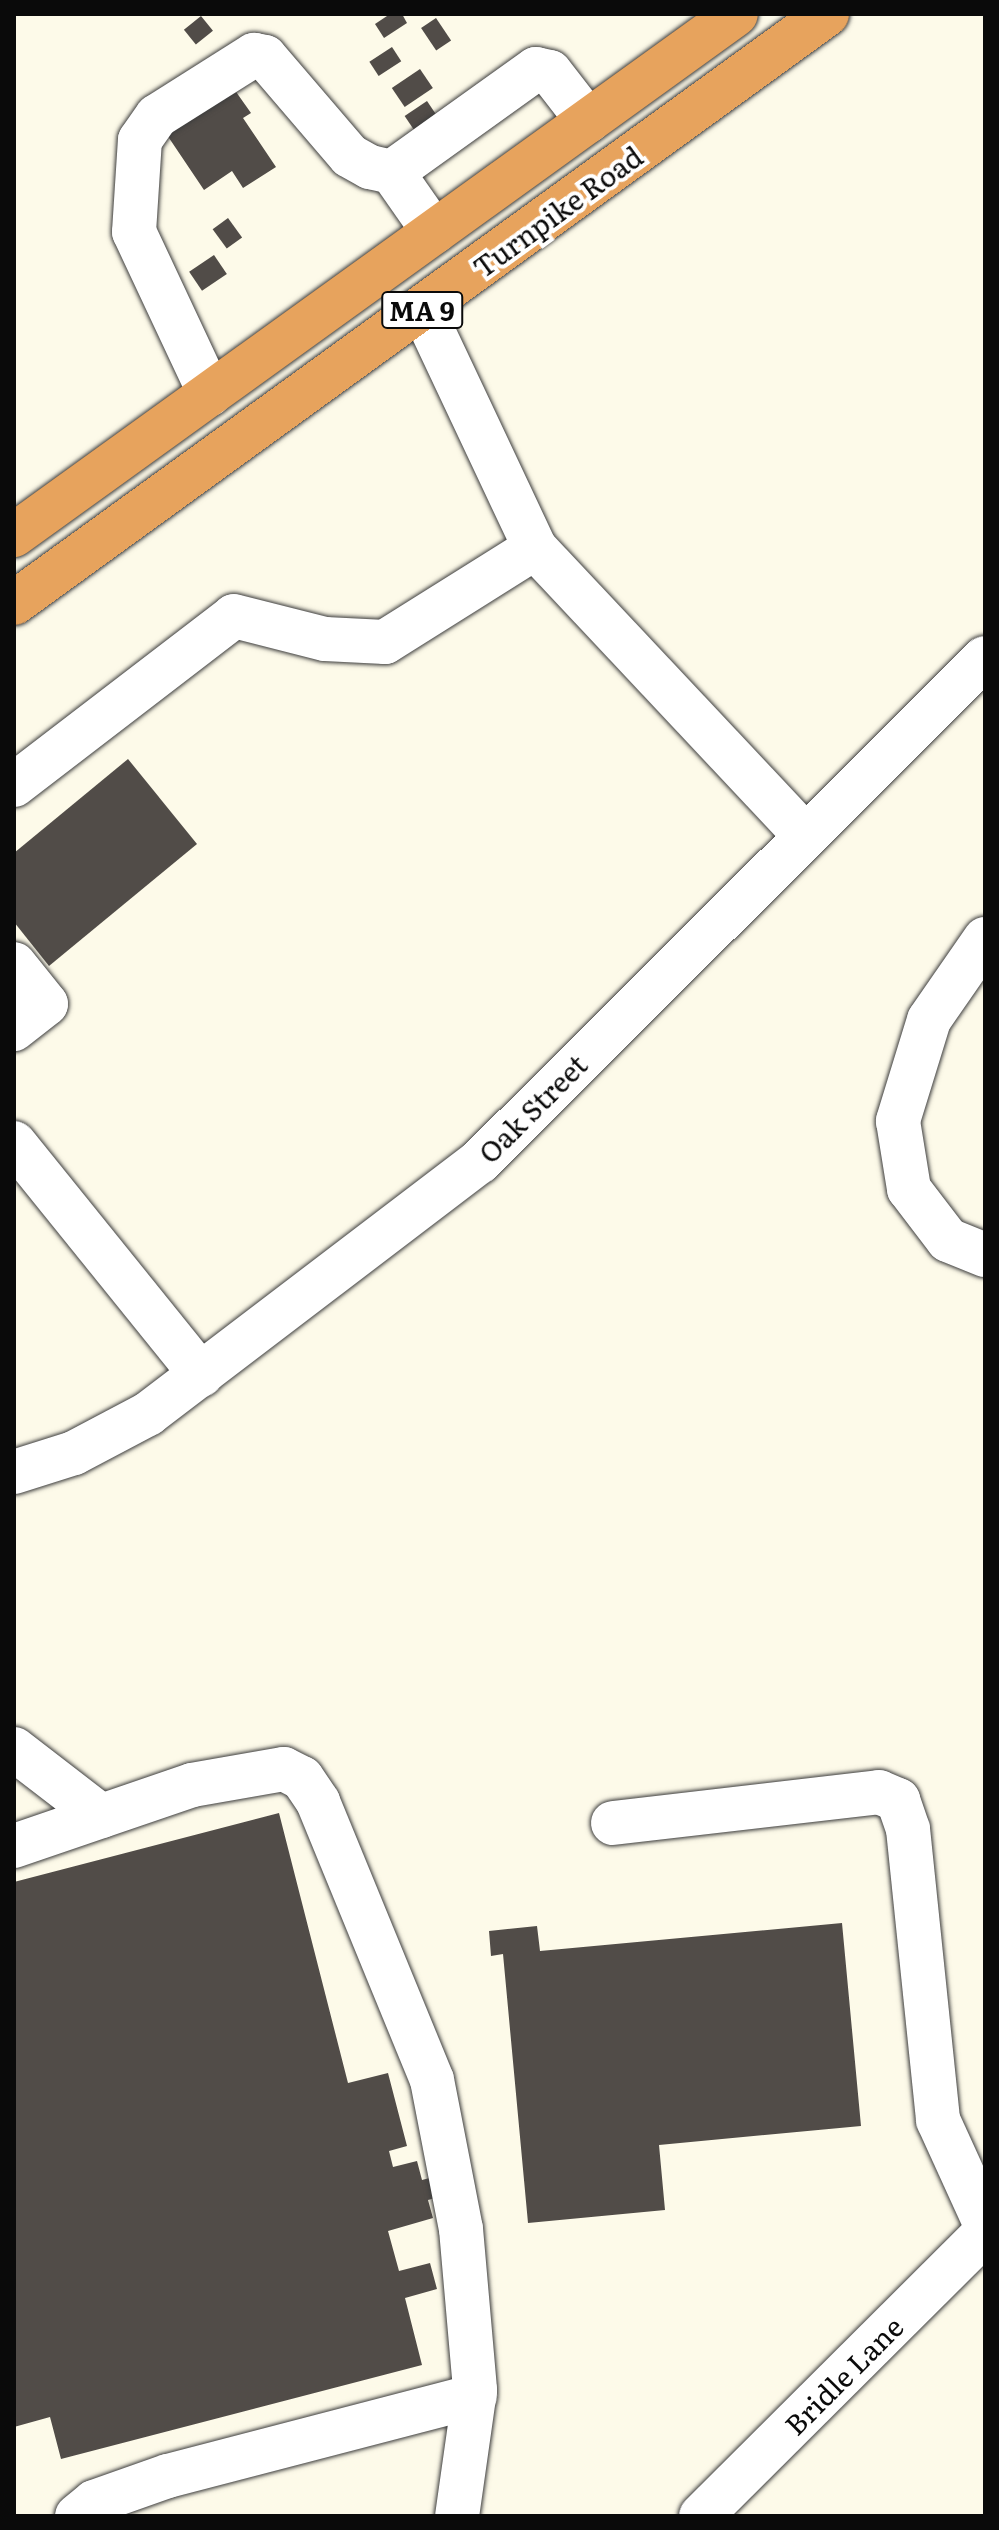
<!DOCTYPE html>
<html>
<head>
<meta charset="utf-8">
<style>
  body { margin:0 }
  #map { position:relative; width:999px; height:2530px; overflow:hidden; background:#fdfae9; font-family:Literata,serif }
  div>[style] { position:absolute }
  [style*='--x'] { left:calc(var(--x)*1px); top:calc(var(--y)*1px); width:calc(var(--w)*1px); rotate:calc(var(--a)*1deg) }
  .building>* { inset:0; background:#514c48; transform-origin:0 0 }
  .roads { filter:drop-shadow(0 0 2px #3d3d3d) drop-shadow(0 0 2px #3d3d3d) }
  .minor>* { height:44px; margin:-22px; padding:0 22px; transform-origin:22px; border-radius:22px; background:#fff }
  .highway>* { height:44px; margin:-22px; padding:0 22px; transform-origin:22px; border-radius:22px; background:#e7a35d }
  span { translate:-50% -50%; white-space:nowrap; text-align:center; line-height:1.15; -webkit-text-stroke:8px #fff; paint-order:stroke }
  .shield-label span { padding:2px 6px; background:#fff; border:2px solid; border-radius:6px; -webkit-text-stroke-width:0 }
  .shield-label { font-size:26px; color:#0a0a0a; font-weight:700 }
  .street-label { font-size:28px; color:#0a0a0a }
  .frame { position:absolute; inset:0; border:16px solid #0a0a0a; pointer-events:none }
</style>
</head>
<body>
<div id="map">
  <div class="building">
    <div style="clip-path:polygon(390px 14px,402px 14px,407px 23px,384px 38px,375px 24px)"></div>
    <div style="left:201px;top:16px;width:19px;height:22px;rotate:51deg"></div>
    <div style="left:436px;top:18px;width:27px;height:18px;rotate:56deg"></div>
    <div style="left:392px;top:47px;width:17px;height:27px;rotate:57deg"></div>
    <div style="left:420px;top:69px;width:23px;height:34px;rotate:56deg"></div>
    <div style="clip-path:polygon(234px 89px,251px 113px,243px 118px,276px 167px,243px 188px,232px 171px,204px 190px,167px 135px)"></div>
    <div style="left:427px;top:101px;width:22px;height:27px;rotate:56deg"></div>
    <div style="left:228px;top:218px;width:24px;height:19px;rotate:54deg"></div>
    <div style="left:214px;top:255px;width:23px;height:30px;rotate:56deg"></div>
    <div style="clip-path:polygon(128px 759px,197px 844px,49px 966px,14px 922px,14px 853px)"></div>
    <div style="clip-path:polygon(279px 1813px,348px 2083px,388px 2073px,407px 2146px,389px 2151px,393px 2167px,417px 2161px,422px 2180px,437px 2176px,442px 2196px,428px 2200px,433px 2218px,388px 2231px,399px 2271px,430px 2263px,437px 2289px,405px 2298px,422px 2365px,61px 2459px,50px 2417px,14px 2427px,14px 1882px)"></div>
    <div style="clip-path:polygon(842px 1923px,861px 2126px,659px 2145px,665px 2210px,528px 2223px,503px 1954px,491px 1956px,489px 1931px,537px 1926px,540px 1951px)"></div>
  </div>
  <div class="roads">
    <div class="minor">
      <div style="--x:392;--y:172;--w:73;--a:55"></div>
      <div style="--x:210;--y:394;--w:179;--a:-115.1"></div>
      <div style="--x:134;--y:232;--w:92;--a:-86.3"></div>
      <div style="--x:140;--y:140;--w:29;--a:-55"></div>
      <div style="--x:157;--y:116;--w:115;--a:-32.2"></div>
      <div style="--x:254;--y:55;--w:11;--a:10"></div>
      <div style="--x:265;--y:57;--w:130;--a:49.4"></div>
      <div style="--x:350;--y:156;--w:23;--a:29"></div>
      <div style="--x:370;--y:167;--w:23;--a:13"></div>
      <div style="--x:392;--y:172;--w:177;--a:-35.6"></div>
      <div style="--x:536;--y:69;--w:14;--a:12"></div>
      <div style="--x:550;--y:72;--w:62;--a:52.2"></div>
      <div style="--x:535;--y:548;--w:393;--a:46.8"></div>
      <div style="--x:14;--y:785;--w:277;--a:-37.5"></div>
      <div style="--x:234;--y:616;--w:94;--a:14.2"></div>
      <div style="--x:325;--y:639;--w:60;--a:2.9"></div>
      <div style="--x:385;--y:642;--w:177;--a:-32.1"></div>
      <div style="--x:535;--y:548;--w:263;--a:-115.2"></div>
      <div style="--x:985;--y:939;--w:98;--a:124.7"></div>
      <div style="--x:929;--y:1020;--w:106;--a:107.1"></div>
      <div style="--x:898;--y:1121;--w:69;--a:80.8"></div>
      <div style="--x:909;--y:1189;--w:64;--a:52.6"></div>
      <div style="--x:948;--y:1240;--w:40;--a:22"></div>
      <div style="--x:14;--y:964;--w:51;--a:51.3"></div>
      <div style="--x:46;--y:1004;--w:41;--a:142"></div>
      <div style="--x:14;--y:1143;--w:298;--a:51.1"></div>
      <div style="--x:14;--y:1472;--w:63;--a:-17.6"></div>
      <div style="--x:74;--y:1453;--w:84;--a:-27.8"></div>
      <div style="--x:148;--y:1414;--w:416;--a:-37.3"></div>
      <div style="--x:479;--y:1162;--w:714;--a:-44.89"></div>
      <div style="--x:14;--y:1749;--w:110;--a:37.6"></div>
      <div style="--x:613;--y:1823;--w:268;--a:-6.6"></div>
      <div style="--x:879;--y:1792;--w:21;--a:23"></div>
      <div style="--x:898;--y:1800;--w:31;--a:71"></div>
      <div style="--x:908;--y:1829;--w:293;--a:84.1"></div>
      <div style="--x:938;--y:2120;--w:113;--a:65.5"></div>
      <div style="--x:14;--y:1846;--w:188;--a:-18.9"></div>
      <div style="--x:192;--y:1785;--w:93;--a:-9.9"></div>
      <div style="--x:284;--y:1769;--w:20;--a:27"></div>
      <div style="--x:302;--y:1778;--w:29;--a:56"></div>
      <div style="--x:318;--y:1802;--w:300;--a:67.7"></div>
      <div style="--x:432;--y:2080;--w:152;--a:79"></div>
      <div style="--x:461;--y:2229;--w:162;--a:85"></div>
      <div style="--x:475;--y:2390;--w:127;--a:98.1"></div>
      <div style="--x:77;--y:2516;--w:22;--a:-39"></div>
      <div style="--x:94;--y:2502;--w:78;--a:-19.4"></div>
      <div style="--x:168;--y:2476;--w:317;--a:-14.6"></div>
      <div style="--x:701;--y:2516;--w:401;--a:-44.9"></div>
    </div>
    <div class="highway">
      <div style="--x:14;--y:535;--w:890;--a:-35.81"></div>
      <div style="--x:14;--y:603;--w:1004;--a:-35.92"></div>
    </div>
  </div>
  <div class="shield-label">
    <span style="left:422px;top:310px">MA 9</span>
  </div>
  <div class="street-label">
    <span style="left:557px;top:211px;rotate:-36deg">Turnpike Road</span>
    <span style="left:532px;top:1108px;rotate:-45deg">Oak Street</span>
    <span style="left:843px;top:2375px;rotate:-45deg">Bridle Lane</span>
  </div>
  <div class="frame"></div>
</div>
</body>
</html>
